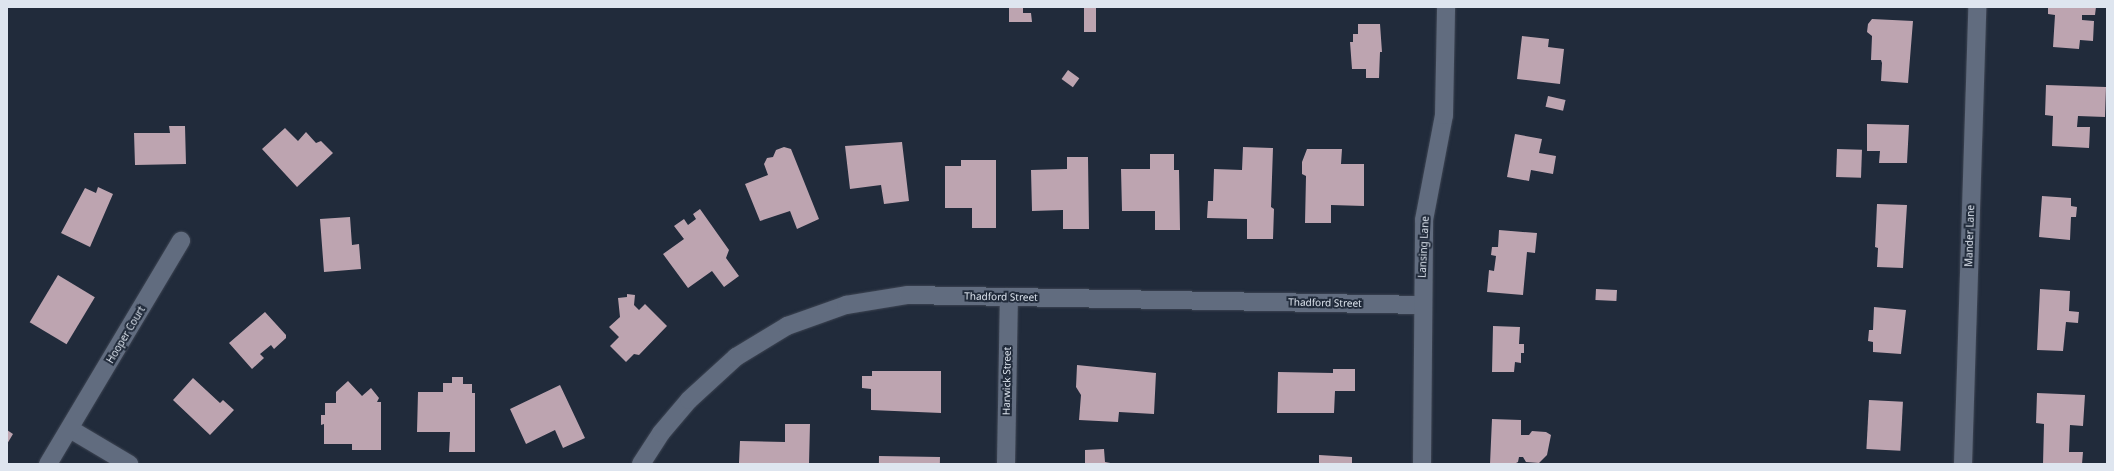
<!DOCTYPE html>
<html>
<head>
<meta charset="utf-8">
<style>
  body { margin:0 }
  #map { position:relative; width:2114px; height:471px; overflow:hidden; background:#212b3b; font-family:"Noto Sans",sans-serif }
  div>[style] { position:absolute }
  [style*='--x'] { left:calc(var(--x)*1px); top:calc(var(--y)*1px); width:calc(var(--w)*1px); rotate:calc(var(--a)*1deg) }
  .building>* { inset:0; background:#bda4b0; transform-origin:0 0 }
  .roads { filter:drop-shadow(0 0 1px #3e4553) drop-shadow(0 0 1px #3e4553) }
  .street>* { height:18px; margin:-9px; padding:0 9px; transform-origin:9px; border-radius:9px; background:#616c7f }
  span { translate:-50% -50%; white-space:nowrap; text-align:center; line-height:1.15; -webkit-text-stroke:4px #212b3b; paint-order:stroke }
  .street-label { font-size:10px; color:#dee5ef }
  .frame { position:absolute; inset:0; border:8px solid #dee5ef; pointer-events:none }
</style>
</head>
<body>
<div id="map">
  <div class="building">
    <div style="clip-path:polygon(1009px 7px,1023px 7px,1023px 13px,1031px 13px,1032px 22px,1009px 22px)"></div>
    <div style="left:1084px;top:7px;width:12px;height:25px"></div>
    <div style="clip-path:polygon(2048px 7px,2096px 7px,2095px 15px,2082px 15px,2082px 20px,2094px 21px,2093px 41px,2080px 40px,2079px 49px,2053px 47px,2055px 15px,2048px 14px)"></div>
    <div style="clip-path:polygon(1872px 19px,1913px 21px,1908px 83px,1881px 81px,1882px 63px,1881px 60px,1871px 60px,1872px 36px,1867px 32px,1868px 24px)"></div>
    <div style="clip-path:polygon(1358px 24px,1380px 24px,1382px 52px,1380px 52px,1379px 78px,1366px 78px,1366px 69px,1352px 69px,1350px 42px,1353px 42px,1353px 34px,1358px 34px)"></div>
    <div style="clip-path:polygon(1522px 36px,1549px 39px,1548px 47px,1564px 49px,1560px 84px,1517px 79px)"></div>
    <div style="left:1068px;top:70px;width:14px;height:11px;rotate:36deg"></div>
    <div style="clip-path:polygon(2046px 85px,2106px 87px,2105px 117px,2078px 116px,2077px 127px,2090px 127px,2089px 148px,2052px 146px,2053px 116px,2045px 115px)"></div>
    <div style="left:1548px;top:96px;width:18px;height:11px;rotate:13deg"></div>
    <div style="clip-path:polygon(1867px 124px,1909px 125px,1907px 163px,1879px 163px,1880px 151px,1867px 151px)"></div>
    <div style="clip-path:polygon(169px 126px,185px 126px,186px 164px,135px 165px,134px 133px,170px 133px)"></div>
    <div style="clip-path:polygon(285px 128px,298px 141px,306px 132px,316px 143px,321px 141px,333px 153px,297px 187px,262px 149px)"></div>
    <div style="clip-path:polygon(1515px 134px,1542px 139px,1539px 153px,1556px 156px,1553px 174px,1531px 170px,1529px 181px,1507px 177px)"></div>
    <div style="clip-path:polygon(902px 142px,909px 201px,884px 204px,881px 185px,850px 189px,845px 146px)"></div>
    <div style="clip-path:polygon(784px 147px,791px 149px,819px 219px,797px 229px,790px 211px,760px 221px,745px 184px,768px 175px,764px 164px,767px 158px,773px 157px,776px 150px)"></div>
    <div style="clip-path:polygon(1243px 147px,1273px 148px,1271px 207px,1274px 209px,1273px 239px,1247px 239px,1247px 219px,1207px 218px,1208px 201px,1213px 201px,1214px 169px,1242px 170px)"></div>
    <div style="clip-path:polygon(1307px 149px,1342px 149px,1341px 164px,1364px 164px,1364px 206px,1331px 205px,1331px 223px,1305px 223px,1306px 176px,1302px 174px,1302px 162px)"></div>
    <div style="left:1837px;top:149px;width:25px;height:28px;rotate:2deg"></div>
    <div style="clip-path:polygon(1150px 154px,1174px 154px,1174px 170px,1179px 170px,1180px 230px,1155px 230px,1155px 211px,1122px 211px,1121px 169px,1150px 169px)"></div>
    <div style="clip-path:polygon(1067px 157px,1088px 157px,1089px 229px,1063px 229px,1063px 210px,1032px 211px,1031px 170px,1067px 169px)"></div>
    <div style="clip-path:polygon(961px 160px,996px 160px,996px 228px,972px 228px,972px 208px,945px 208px,945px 166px,961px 166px)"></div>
    <div style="clip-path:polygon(98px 187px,113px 194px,90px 247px,61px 233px,85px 188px,96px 193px)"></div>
    <div style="clip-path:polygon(2042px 196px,2071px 198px,2071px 206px,2077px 207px,2076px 217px,2071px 217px,2070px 240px,2039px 237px)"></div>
    <div style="clip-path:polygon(1877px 204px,1907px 205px,1903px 268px,1877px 267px,1878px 248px,1875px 247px)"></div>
    <div style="clip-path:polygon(700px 209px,729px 250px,726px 258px,739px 276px,724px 287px,712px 271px,688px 288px,663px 254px,684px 239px,674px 226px,684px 219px,688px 225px,696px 219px,693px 214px)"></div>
    <div style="clip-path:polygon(350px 217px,352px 245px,359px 244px,361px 269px,324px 272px,320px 219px)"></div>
    <div style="clip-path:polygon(1499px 230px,1537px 233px,1535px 253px,1527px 252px,1523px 295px,1487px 292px,1489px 270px,1494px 271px,1496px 256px,1491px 255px,1492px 247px,1498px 247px)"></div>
    <div style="left:58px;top:275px;width:43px;height:55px;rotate:31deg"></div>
    <div style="left:1596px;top:289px;width:21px;height:11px;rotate:3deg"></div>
    <div style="clip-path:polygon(2040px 289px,2070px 291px,2069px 311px,2079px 312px,2078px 323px,2066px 322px,2063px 351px,2037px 350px)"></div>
    <div style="clip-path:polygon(627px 294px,635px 295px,634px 305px,639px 310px,645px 304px,667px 326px,639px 355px,634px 354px,626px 362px,610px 346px,619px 337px,609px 327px,620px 317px,618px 298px,627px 297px)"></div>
    <div style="clip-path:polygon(1874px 307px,1906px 310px,1901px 354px,1873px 352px,1873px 342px,1868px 341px,1869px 330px,1873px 330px)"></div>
    <div style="clip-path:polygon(265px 312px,286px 335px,286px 338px,274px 349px,271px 345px,260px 354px,264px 358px,252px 369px,229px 343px)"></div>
    <div style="clip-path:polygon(1493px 326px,1520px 327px,1519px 344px,1524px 344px,1524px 353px,1521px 353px,1521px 363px,1515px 362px,1514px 372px,1492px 372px)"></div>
    <div style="clip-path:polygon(1077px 365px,1156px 373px,1154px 414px,1119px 412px,1118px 422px,1079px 420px,1081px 395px,1076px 387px)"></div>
    <div style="clip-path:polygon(1333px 369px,1355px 369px,1355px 391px,1335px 391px,1334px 413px,1277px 413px,1278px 372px,1333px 373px)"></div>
    <div style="clip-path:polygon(872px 371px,941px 371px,941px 413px,871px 410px,871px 389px,862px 388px,862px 376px,872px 376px)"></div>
    <div style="clip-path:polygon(452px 377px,463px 377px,463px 384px,472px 384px,472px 393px,475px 393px,475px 452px,449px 452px,450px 432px,417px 432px,418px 392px,443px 392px,443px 383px,452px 383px)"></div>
    <div style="clip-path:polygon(193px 378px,220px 403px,223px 400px,234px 410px,210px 435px,173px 400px)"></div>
    <div style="clip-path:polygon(348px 381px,362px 396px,371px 388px,379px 398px,377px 402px,381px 402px,381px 450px,352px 450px,352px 444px,324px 444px,324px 424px,321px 425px,321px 415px,325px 415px,325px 403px,336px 403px,336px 392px)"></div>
    <div style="clip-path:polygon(560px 385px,585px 438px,563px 448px,555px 430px,526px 444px,510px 409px)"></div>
    <div style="clip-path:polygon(2037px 393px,2085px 395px,2083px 426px,2070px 425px,2069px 452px,2083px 452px,2082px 464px,2043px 464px,2044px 424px,2036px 423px)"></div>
    <div style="left:1869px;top:400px;width:34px;height:49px;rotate:3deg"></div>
    <div style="clip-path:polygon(1492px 419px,1521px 420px,1521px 435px,1529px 435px,1532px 431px,1546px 432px,1551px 435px,1547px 455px,1539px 463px,1526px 462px,1523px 457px,1519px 457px,1518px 462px,1514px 464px,1490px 464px)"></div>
    <div style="clip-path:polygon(785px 424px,810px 424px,809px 464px,739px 463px,740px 441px,785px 442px)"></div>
    <div style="clip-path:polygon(7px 430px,13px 434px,7px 444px)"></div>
    <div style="clip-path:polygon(1104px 449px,1105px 462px,1116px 464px,1085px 464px,1085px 450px)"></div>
    <div style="clip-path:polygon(1319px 455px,1352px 457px,1352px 464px,1319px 464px)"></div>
    <div style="left:879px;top:456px;width:61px;height:8px;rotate:1deg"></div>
  </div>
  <div class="roads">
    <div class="street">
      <div style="--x:70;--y:429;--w:69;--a:30.7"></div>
      <div style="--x:48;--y:464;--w:260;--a:-59.2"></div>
      <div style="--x:641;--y:464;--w:37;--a:-57"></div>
      <div style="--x:661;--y:433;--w:43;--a:-49.7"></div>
      <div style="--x:689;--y:400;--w:64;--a:-42.5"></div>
      <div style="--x:736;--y:357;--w:60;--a:-31.3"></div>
      <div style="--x:787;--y:326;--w:63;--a:-19.6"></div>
      <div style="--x:846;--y:305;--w:63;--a:-9.2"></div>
      <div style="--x:908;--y:295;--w:514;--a:1.11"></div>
      <div style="--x:1006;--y:464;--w:167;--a:-89"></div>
      <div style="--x:1422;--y:464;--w:244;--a:-89.5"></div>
      <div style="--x:1424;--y:220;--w:107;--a:-79.2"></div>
      <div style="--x:1444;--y:115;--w:108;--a:-88.9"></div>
      <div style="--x:1963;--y:464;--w:457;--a:-88.2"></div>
    </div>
  </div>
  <div class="street-label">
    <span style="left:1970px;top:236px;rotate:-88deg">Mander Lane</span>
    <span style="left:1424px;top:247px;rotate:-87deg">Lansing Lane</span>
    <span style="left:1001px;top:297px;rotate:1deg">Thadford Street</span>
    <span style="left:1325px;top:303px;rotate:1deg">Thadford Street</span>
    <span style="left:126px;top:335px;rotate:-59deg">Hooper Court</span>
    <span style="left:1007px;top:381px;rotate:-89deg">Harwick Street</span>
  </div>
  <div class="frame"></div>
</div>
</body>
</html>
